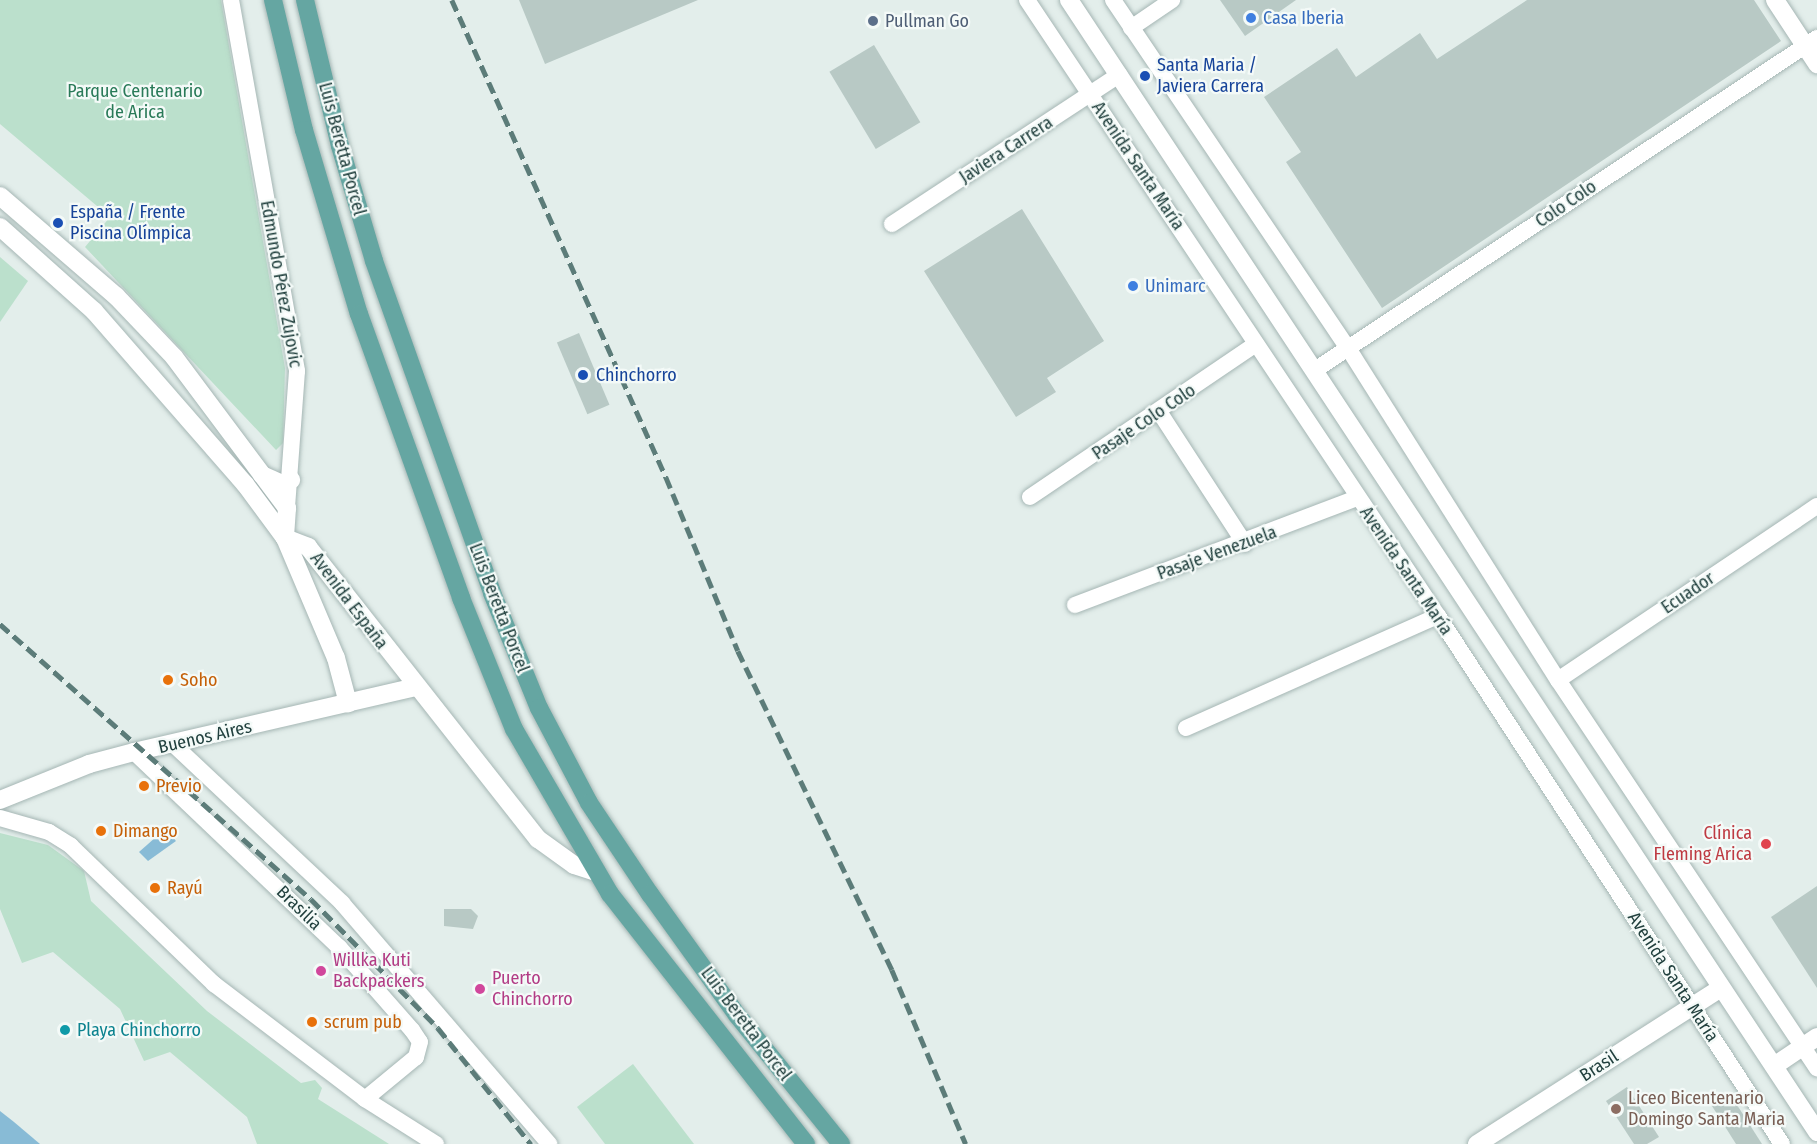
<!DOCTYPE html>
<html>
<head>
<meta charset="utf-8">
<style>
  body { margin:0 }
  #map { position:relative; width:1817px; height:1144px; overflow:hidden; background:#e3eeeb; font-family:"Fira Sans Condensed",sans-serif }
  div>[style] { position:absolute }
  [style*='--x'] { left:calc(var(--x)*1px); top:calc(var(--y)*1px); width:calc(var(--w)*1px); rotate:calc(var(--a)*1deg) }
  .green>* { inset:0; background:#bbe0cc }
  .water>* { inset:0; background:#88bbd6 }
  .building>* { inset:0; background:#b8c9c5; transform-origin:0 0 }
  .roads { filter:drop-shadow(0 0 2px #a5b6b4) drop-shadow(0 0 2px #a5b6b4) }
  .street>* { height:16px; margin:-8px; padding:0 8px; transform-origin:8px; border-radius:8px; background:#fff }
  .secondary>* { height:18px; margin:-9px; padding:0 9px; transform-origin:9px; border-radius:9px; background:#fff }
  .primary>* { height:18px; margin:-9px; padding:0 9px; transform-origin:9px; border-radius:9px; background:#65a6a2 }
  .rail>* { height:4.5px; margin-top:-2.25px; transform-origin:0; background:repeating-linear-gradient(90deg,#5c7c79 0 12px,transparent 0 18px) }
  .dots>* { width:16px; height:16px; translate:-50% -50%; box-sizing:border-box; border:3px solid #f4faf8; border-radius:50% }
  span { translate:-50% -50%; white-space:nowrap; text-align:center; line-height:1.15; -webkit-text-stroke:4.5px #f4faf8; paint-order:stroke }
  .shop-label { font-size:18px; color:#366cbe }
  .left { translate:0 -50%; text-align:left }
  .service-label { font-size:18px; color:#4e5e75 }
  .transit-label { font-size:18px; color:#164399 }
  .park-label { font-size:18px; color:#297a58 }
  .street-label { font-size:18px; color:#21403e }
  .food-label { font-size:18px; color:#c56008 }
  .health-label { font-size:18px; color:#be3a42 }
  .right { translate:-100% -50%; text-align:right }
  .hotel-label { font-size:18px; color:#b23c85 }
  .culture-label { font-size:18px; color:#0d838f }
  .education-label { font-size:18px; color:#785e54 }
</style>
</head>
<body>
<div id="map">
  <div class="green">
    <div style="clip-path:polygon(0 0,221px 0,285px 368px,283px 443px,276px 450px,85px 247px,110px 217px,0 124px)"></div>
    <div style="clip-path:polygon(0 257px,28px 281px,0 322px)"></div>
    <div style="clip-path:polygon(0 833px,48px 845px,84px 871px,91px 901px,207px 1011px,301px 1083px,315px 1080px,322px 1088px,318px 1099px,389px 1144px,257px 1144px,247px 1117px,170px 1052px,144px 1061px,120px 1009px,53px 952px,22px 963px,0 909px)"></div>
    <div style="clip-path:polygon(633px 1064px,694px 1144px,605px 1144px,577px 1107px)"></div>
  </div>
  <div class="water">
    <div style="clip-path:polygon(165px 829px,176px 841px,148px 861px,139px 852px)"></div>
    <div style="clip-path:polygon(0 1111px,14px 1122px,40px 1144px,0 1144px)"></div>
  </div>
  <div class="building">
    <div style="clip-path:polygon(519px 0,698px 0,545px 64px)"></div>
    <div style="clip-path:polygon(1220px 0,1296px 0,1245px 36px)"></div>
    <div style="clip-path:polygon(1527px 0,1754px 0,1781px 41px,1382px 308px,1286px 162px,1301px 152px,1264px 97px,1337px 48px,1356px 77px,1420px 33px,1437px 59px)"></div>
    <div style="left:874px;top:45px;width:90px;height:52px;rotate:59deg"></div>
    <div style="clip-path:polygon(1022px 209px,1104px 341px,1047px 378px,1056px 392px,1016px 417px,924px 271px)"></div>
    <div style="left:579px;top:333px;width:78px;height:24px;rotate:67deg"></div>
    <div style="clip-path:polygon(1817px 886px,1817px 988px,1771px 917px)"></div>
    <div style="clip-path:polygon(444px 909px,471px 909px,478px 916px,473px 929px,444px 926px)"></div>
    <div style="clip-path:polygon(1627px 1087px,1659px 1137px,1647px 1144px,1634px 1144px,1606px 1101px)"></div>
    <div style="clip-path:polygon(1730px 1094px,1762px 1144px,1736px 1144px,1712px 1106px)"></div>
  </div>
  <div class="roads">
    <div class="street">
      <div style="--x:231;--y:0;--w:377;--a:79.9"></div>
      <div style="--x:297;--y:371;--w:137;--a:94.2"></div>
      <div style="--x:1027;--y:0;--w:741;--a:56.29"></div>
      <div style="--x:1438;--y:616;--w:630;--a:56.92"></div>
      <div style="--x:1113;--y:0;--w:420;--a:56"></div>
      <div style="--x:1348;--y:348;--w:393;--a:57.7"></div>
      <div style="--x:1558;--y:680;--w:467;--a:56.3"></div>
      <div style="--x:1131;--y:28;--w:50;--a:-34.3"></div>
      <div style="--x:892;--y:224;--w:272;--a:-33.3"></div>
      <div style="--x:1315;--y:370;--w:602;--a:-33.48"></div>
      <div style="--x:1160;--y:413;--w:156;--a:57"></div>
      <div style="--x:1030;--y:497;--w:273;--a:-34.1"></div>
      <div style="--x:1075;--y:605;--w:302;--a:-20.8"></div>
      <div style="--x:1558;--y:680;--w:312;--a:-33.9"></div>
      <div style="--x:1186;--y:728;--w:276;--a:-24"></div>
      <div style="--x:174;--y:745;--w:231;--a:43.2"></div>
      <div style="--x:342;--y:903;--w:318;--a:49.3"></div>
      <div style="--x:134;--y:752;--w:283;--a:43.6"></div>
      <div style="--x:339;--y:947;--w:111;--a:48.7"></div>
      <div style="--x:412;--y:1030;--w:14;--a:56"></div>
      <div style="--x:420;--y:1042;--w:16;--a:105"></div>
      <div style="--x:416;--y:1057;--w:66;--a:140.5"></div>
      <div style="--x:0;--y:818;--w:51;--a:15.9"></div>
      <div style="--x:49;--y:832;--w:26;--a:32"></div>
      <div style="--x:71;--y:846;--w:199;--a:44"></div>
      <div style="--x:214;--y:984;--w:190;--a:37.3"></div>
      <div style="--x:365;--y:1099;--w:84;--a:32.4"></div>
    </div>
    <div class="secondary">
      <div style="--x:1069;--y:0;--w:1357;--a:56.54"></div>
      <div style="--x:1775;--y:0;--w:77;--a:56.7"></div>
      <div style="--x:0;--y:196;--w:153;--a:40.8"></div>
      <div style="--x:116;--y:296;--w:84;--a:46.4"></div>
      <div style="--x:174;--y:357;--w:189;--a:53.2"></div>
      <div style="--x:287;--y:508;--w:30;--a:94"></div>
      <div style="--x:285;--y:538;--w:130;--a:67"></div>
      <div style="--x:336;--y:658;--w:47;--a:75.1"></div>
      <div style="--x:0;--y:227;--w:126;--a:41.8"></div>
      <div style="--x:94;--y:311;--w:230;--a:48.9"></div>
      <div style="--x:245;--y:484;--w:67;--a:53.5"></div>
      <div style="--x:285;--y:538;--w:25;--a:21"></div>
      <div style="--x:308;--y:547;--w:372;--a:51.8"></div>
      <div style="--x:538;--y:839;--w:44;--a:35.8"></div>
      <div style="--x:574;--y:865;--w:22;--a:18"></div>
      <div style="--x:262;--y:475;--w:22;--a:24"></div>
      <div style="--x:282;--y:484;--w:10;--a:-24"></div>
      <div style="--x:0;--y:800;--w:96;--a:-22"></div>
      <div style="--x:89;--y:764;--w:47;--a:-14.9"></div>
      <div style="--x:134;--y:752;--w:288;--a:-13"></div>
      <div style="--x:1774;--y:1066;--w:52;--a:-34"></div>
      <div style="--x:1477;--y:1144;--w:290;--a:-32.6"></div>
    </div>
    <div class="primary">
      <div style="--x:273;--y:0;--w:134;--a:76.6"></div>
      <div style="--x:304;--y:130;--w:192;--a:73.4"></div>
      <div style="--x:359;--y:314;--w:302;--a:70.2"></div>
      <div style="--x:461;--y:598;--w:141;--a:68"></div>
      <div style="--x:514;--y:729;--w:191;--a:59.8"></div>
      <div style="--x:610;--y:894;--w:318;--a:51.9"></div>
      <div style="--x:305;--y:0;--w:150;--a:76.5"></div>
      <div style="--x:340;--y:146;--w:120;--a:73.5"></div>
      <div style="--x:374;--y:261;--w:352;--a:70.4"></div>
      <div style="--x:492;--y:593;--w:124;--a:67.8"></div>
      <div style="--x:539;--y:708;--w:107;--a:62.2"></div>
      <div style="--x:589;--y:803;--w:110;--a:56.2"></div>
      <div style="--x:650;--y:894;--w:149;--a:54.3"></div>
      <div style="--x:737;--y:1015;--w:166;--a:51.1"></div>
    </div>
  </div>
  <div class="rail">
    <div style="--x:452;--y:0;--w:523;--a:65.84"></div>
    <div style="--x:666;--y:477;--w:188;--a:67.5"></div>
    <div style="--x:738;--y:651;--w:354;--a:64.2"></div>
    <div style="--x:892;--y:970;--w:189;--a:67"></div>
    <div style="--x:0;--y:624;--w:415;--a:41.5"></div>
    <div style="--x:311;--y:899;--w:181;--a:45.4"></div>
    <div style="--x:438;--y:1028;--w:149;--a:51.3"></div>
  </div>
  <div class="dots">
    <div style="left:1251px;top:18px;background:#3f7fe0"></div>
    <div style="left:873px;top:21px;background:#5c6f8a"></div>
    <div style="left:1145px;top:76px;background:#1a4fb4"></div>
    <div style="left:58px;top:223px;background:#1a4fb4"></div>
    <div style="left:1133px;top:286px;background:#3f7fe0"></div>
    <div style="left:583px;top:375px;background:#1a4fb4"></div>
    <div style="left:168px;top:680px;background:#e8710a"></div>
    <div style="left:144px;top:786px;background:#e8710a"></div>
    <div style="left:101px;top:831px;background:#e8710a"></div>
    <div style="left:1766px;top:844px;background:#e0444e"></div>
    <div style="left:155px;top:888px;background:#e8710a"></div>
    <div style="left:321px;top:971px;background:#d1479c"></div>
    <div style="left:480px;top:989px;background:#d1479c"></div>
    <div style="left:312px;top:1022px;background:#e8710a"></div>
    <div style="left:65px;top:1030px;background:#0f9aa8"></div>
    <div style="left:1616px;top:1109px;background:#8d6e63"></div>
  </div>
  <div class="shop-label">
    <span class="left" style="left:1263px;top:18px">Casa Iberia</span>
    <span class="left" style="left:1145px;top:286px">Unimarc</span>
  </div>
  <div class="service-label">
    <span class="left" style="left:885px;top:21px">Pullman Go</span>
  </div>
  <div class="transit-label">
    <span class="left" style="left:1157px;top:76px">Santa Maria /<br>Javiera Carrera</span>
    <span class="left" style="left:70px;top:223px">España / Frente<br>Piscina Olímpica</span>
    <span class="left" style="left:596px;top:375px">Chinchorro</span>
  </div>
  <div class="park-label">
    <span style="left:135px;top:102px">Parque Centenario<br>de Arica</span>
  </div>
  <div class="street-label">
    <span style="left:342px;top:149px;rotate:75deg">Luis Beretta Porcel</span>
    <span style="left:1006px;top:150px;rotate:-33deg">Javiera Carrera</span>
    <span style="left:1138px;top:166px;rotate:56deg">Avenida Santa María</span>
    <span style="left:1566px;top:204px;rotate:-34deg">Colo Colo</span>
    <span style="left:281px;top:284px;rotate:80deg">Edmundo Pérez Zujovic</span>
    <span style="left:1144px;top:422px;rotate:-34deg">Pasaje Colo Colo</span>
    <span style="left:1217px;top:553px;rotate:-20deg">Pasaje Venezuela</span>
    <span style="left:1406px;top:571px;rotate:56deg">Avenida Santa María</span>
    <span style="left:1688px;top:593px;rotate:-34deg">Ecuador</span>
    <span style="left:349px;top:601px;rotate:53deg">Avenida España</span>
    <span style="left:499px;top:608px;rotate:69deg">Luis Beretta Porcel</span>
    <span style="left:205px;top:737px;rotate:-13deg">Buenos Aires</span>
    <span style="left:299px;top:908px;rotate:44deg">Brasilia</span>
    <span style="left:1673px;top:977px;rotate:57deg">Avenida Santa María</span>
    <span style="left:746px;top:1024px;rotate:53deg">Luis Beretta Porcel</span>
    <span style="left:1599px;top:1066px;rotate:-33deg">Brasil</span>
  </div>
  <div class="food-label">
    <span class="left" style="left:180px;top:680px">Soho</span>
    <span class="left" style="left:156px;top:786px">Previo</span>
    <span class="left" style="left:113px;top:831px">Dimango</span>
    <span class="left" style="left:167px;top:888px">Rayú</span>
    <span class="left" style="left:324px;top:1022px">scrum pub</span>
  </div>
  <div class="health-label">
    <span class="right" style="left:1752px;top:844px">Clínica<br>Fleming Arica</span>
  </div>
  <div class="hotel-label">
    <span class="left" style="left:333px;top:971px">Willka Kuti<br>Backpackers</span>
    <span class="left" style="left:492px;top:989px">Puerto<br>Chinchorro</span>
  </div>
  <div class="culture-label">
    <span class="left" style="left:77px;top:1030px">Playa Chinchorro</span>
  </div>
  <div class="education-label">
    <span class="left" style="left:1628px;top:1109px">Liceo Bicentenario<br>Domingo Santa Maria</span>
  </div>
</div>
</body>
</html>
